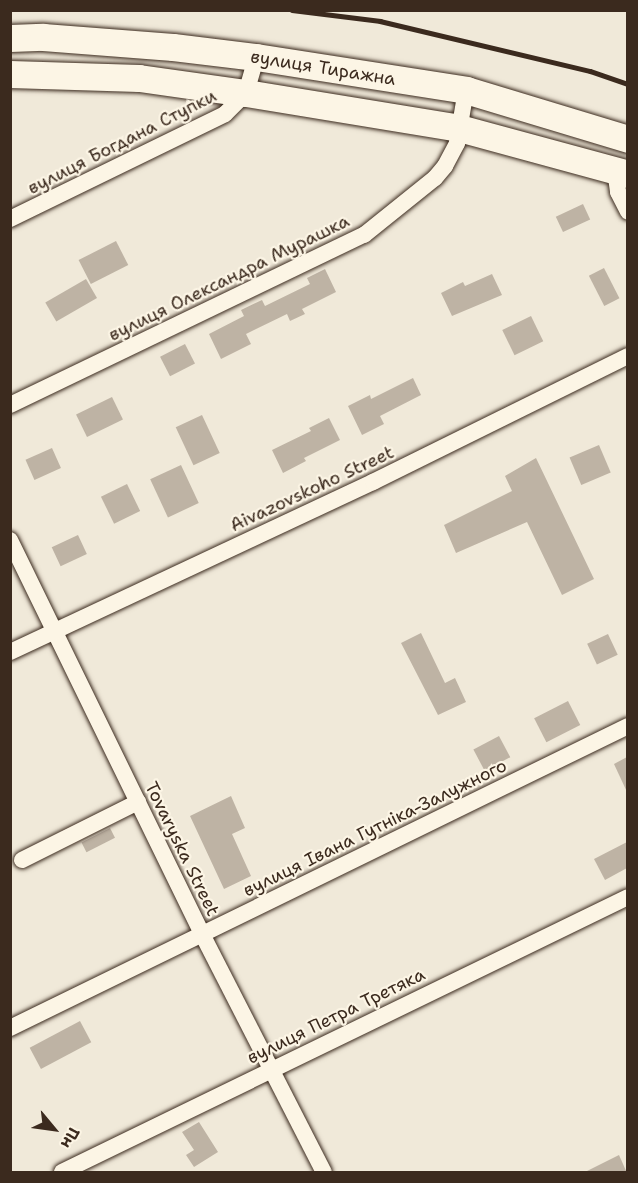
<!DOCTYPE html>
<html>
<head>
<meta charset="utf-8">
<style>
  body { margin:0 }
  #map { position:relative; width:638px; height:1183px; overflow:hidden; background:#f0e9d9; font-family:"Shantell Sans",sans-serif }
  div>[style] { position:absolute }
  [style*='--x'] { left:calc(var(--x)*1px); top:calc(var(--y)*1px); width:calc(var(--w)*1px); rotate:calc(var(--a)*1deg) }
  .building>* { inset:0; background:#beb3a4; transform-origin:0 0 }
  .roads { filter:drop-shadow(0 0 2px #3b2a1e) drop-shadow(0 0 2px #3b2a1e) }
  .street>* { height:16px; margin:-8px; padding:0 8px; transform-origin:8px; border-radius:8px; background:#fcf5e5 }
  .primary>* { height:27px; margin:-13.5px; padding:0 13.5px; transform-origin:13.5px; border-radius:13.5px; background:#fcf5e5 }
  .rail>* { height:4.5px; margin:-2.25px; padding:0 2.25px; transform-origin:2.25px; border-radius:2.25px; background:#3b2a1e }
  span { translate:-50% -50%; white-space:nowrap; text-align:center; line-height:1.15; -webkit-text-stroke:4.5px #fcf5e5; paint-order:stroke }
  .street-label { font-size:18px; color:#3b2a1e }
  .frame { position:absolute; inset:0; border:12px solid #3b2a1e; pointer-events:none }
  .north { position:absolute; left:24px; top:1099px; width:60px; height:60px; -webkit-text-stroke:4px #fcf5e5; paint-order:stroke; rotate:119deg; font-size:16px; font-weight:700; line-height:24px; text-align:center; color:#3b2a1e }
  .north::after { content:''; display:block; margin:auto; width:21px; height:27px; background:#3b2a1e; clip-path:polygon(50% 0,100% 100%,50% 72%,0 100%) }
</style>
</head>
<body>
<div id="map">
  <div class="building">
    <div style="left:583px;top:204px;width:17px;height:30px;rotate:65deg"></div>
    <div style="left:116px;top:241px;width:27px;height:42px;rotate:63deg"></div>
    <div style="left:604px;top:268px;width:34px;height:17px;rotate:63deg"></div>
    <div style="clip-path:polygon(325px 269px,336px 292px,302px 309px,305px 314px,290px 321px,287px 314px,246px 334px,251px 344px,221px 359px,209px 334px,244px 316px,241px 310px,262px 300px,265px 306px,310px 284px,307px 278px)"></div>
    <div style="clip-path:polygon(492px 274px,502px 295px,452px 316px,441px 293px,463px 282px,465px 286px)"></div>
    <div style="left:86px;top:279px;width:22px;height:47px;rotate:60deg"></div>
    <div style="left:531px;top:316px;width:28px;height:32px;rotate:64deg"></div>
    <div style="left:185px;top:344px;width:22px;height:28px;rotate:63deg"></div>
    <div style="clip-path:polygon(413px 378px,421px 395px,380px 416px,384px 424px,362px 435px,348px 406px,370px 395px,371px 399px)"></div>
    <div style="left:112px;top:397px;width:25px;height:40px;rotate:64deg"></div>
    <div style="left:202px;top:415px;width:42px;height:29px;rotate:65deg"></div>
    <div style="clip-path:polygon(329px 418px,340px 440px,304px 458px,306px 461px,283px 473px,272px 450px,311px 431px,309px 428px)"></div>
    <div style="left:599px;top:445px;width:30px;height:32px;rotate:67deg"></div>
    <div style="left:52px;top:448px;width:22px;height:29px;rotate:66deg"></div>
    <div style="clip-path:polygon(536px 458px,594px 579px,562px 595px,527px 522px,456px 553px,444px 525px,512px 491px,505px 476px)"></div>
    <div style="left:181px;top:465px;width:42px;height:34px;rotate:65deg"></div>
    <div style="left:127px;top:484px;width:30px;height:29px;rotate:64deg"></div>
    <div style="left:78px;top:535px;width:21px;height:29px;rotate:65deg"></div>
    <div style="clip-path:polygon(421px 633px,445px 683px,455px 678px,466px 702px,438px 715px,401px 643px)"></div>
    <div style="left:608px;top:634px;width:23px;height:23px;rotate:65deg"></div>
    <div style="left:568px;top:701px;width:27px;height:38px;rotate:63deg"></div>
    <div style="left:499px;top:736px;width:24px;height:29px;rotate:62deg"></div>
    <div style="clip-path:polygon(627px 757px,627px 792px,614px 764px)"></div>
    <div style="clip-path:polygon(231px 796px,245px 828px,232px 834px,251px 876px,224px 889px,190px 816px)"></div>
    <div style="left:110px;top:828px;width:11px;height:32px;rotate:63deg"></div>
    <div style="clip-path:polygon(627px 842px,627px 868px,605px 880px,594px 859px)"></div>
    <div style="left:80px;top:1021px;width:24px;height:57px;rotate:62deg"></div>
    <div style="clip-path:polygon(199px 1122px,218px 1152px,194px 1167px,186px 1155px,194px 1150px,182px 1132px)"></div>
    <div style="clip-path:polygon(619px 1155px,627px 1173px,583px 1173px)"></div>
  </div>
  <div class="roads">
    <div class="street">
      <div style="--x:615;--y:170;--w:22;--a:82"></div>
      <div style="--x:618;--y:192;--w:22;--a:63"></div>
      <div style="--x:10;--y:219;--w:239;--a:-26"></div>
      <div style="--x:225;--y:114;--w:30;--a:-45"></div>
      <div style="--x:246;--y:93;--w:37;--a:-74"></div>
      <div style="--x:10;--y:405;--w:393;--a:-25.7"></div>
      <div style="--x:364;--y:235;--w:91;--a:-38.8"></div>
      <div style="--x:435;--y:178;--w:16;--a:-50"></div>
      <div style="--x:445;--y:166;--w:26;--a:-62"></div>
      <div style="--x:457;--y:143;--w:54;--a:-80.4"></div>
      <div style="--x:10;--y:540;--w:438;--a:64"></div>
      <div style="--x:202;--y:934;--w:267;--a:62.9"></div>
      <div style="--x:10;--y:652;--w:401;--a:-25.1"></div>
      <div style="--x:373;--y:482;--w:284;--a:-26.3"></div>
      <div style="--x:22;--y:860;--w:130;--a:-26.6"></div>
      <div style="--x:10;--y:1028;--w:688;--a:-26.04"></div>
      <div style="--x:62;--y:1172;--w:629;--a:-25.91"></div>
    </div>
    <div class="primary">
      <div style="--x:10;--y:38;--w:33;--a:-2"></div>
      <div style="--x:43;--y:37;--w:130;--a:4.4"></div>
      <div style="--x:173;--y:47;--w:84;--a:6.9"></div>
      <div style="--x:256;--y:57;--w:213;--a:8.9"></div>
      <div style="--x:466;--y:90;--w:169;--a:16.8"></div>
      <div style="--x:10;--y:74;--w:129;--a:1.8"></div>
      <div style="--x:139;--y:78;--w:108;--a:8"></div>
      <div style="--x:246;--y:93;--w:216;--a:9.3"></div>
      <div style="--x:459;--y:128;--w:175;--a:15.2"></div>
    </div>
  </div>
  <div class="rail">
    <div style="--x:292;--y:10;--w:89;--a:7.1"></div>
    <div style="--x:380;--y:21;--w:216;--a:13.4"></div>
    <div style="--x:590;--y:71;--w:40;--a:18.9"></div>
  </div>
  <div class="street-label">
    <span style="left:323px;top:68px;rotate:9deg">вулиця Тиражна</span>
    <span style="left:122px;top:142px;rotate:-27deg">вулиця Богдана Ступки</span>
    <span style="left:229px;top:278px;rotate:-26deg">вулиця Олександра Мурашка</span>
    <span style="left:312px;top:489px;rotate:-25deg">Aivazovskoho Street</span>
    <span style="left:375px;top:828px;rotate:-26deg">вулиця Івана Гутніка-Залужного</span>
    <span style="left:182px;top:849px;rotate:64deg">Tovaryska Street</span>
    <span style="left:336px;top:1016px;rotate:-26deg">вулиця Петра Третяка</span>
  </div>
  <div class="frame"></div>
  <div class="north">Пн</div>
</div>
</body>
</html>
